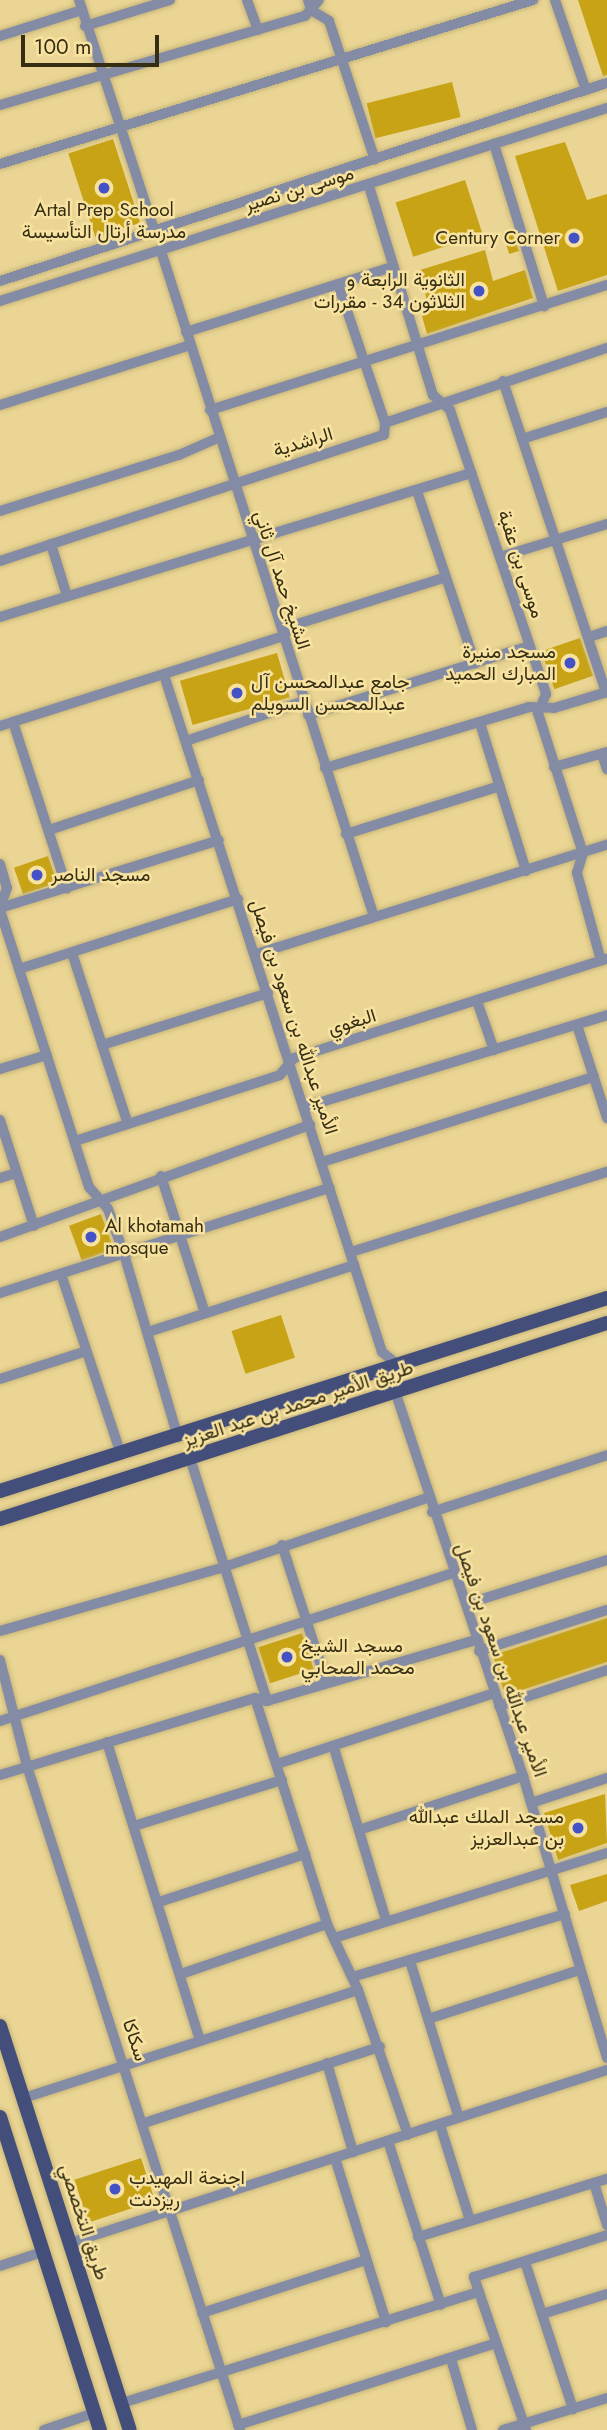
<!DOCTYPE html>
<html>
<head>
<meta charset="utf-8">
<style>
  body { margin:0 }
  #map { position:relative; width:607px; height:2430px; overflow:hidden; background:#ead594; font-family:Jost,Vazirmatn,sans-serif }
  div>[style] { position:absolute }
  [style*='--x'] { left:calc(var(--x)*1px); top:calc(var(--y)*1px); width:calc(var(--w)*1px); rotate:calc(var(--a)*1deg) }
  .building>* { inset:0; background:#c7a315; transform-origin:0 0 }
  .roads { filter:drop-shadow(0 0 2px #c6b47a) drop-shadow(0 0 2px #c6b47a) }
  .minor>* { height:10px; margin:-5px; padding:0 5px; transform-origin:5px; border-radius:5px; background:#848ca5 }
  .major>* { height:14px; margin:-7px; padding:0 7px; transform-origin:7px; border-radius:7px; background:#434e7a }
  .dots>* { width:19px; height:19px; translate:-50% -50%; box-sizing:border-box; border:4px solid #f7e2a0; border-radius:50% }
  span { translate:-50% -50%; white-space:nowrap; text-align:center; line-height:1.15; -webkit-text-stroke:5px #f7e2a0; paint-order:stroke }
  .street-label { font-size:19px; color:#362e13 }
  .poi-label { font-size:19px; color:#362e13 }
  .right { translate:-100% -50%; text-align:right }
  .left { translate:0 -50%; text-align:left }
  .scale { position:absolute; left:21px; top:35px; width:138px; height:32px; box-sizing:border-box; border:4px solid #362e13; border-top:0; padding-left:9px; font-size:21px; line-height:24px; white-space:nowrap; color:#362e13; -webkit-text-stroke:5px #f7e2a0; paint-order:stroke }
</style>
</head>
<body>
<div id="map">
  <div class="building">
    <div style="clip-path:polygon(578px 0,607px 0,607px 75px,603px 76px)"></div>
    <div style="left:452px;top:82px;width:36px;height:88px;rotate:76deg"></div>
    <div style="left:113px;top:139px;width:88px;height:47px;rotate:72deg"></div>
    <div style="clip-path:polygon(565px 142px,587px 200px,607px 194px,607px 275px,558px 291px,515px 156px)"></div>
    <div style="left:465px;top:180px;width:57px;height:73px;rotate:72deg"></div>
    <div style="left:512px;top:230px;width:22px;height:10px;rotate:72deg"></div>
    <div style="clip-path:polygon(485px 250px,493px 281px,525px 270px,533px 298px,427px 334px,420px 309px,428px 306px,420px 270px)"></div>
    <div style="left:580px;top:638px;width:40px;height:41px;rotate:71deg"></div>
    <div style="left:277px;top:653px;width:46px;height:101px;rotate:74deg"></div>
    <div style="left:48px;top:856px;width:28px;height:36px;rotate:71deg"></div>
    <div style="left:101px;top:1214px;width:37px;height:34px;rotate:70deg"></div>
    <div style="left:281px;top:1315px;width:45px;height:52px;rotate:72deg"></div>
    <div style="clip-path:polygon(607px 1618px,607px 1662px,513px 1693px,503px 1689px,493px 1655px)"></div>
    <div style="left:302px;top:1633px;width:38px;height:46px;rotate:72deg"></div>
    <div style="clip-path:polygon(605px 1794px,607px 1843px,558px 1860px,544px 1813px)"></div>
    <div style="clip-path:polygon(607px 1874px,607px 1901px,579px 1911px,570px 1885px)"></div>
    <div style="left:141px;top:2158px;width:45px;height:70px;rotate:72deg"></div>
  </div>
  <div class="roads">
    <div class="minor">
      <div style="--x:79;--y:0;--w:242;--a:71.9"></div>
      <div style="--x:247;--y:0;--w:32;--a:70"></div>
      <div style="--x:308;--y:0;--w:10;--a:73"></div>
      <div style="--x:311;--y:10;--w:21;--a:31"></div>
      <div style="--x:329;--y:21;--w:146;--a:71.7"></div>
      <div style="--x:555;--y:0;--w:95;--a:71"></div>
      <div style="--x:85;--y:26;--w:89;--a:-17"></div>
      <div style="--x:0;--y:36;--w:86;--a:-17.6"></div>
      <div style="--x:0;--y:105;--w:318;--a:-16.3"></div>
      <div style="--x:305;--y:16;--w:21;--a:-49"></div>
      <div style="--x:494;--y:144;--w:170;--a:72.8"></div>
      <div style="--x:0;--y:164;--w:558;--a:-17.1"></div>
      <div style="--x:369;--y:186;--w:219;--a:73"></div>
      <div style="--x:433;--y:395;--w:23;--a:41"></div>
      <div style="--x:450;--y:410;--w:300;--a:71.3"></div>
      <div style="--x:546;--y:694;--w:21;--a:113"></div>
      <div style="--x:538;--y:713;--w:147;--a:72.2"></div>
      <div style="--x:583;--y:853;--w:21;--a:107"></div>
      <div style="--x:577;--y:873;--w:91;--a:74.7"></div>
      <div style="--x:161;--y:251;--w:699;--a:72.26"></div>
      <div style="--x:0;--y:281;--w:638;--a:-18.07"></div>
      <div style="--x:338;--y:284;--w:147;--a:71.3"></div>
      <div style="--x:0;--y:301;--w:637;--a:-17.64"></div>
      <div style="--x:186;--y:332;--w:216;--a:-17.5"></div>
      <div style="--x:503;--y:381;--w:328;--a:71.7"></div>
      <div style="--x:0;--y:405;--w:199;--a:-17.5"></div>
      <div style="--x:210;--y:410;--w:416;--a:-17.5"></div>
      <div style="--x:522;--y:439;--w:89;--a:-17.6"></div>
      <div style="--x:417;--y:491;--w:182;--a:71.4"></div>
      <div style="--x:0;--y:511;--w:188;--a:-17.4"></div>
      <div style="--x:179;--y:455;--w:43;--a:-23.6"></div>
      <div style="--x:51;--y:544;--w:54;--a:72.9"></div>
      <div style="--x:500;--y:557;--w:112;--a:-17.1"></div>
      <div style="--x:0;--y:561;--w:404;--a:-18.2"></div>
      <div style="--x:384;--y:435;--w:12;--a:-85"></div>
      <div style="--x:385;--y:423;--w:234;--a:-18.7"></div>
      <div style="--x:0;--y:617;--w:493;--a:-17"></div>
      <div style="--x:589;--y:637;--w:19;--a:-18"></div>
      <div style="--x:164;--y:675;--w:711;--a:72.15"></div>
      <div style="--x:382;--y:1352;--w:19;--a:39"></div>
      <div style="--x:308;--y:715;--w:232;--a:-17.3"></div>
      <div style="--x:13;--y:722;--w:175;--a:72"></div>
      <div style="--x:480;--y:723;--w:155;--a:72.7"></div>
      <div style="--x:0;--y:726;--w:295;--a:-17.6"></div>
      <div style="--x:281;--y:637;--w:18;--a:-43"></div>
      <div style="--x:294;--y:625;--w:159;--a:-17.5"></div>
      <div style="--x:186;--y:741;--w:125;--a:-18.7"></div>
      <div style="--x:602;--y:754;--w:16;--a:72"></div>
      <div style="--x:554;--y:767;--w:55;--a:-15.8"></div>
      <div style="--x:325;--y:768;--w:213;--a:-16.6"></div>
      <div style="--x:529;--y:707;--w:25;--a:2"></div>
      <div style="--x:554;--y:708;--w:55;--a:-16.8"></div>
      <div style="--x:49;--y:830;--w:158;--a:-18.4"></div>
      <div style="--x:346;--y:834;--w:161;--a:-17.3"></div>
      <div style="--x:0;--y:864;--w:25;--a:74"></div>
      <div style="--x:7;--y:888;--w:20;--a:110"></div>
      <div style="--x:0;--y:908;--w:229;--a:-17.2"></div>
      <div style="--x:0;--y:910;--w:291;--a:72.2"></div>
      <div style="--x:89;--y:1187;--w:29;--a:49"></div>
      <div style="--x:108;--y:1209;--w:48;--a:70.4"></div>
      <div style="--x:124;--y:1254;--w:191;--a:73.6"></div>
      <div style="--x:72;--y:953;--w:180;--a:71.9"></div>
      <div style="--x:256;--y:954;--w:368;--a:-17.3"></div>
      <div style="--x:19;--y:969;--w:230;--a:-17.7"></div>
      <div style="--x:477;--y:1001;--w:52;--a:70.9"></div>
      <div style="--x:577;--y:1025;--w:98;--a:72.1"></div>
      <div style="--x:102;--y:1045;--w:174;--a:-17.4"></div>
      <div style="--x:0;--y:1069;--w:49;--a:-16.6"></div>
      <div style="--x:305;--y:1107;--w:316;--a:-16.9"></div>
      <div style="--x:0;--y:1120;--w:111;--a:72.2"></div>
      <div style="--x:75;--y:1141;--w:215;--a:-17.8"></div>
      <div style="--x:280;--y:1075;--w:22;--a:-51"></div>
      <div style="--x:294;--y:1058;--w:328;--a:-17.6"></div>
      <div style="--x:322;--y:1162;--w:285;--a:-17.4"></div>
      <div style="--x:161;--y:1176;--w:144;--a:72.2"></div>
      <div style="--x:0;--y:1178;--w:17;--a:-17"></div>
      <div style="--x:0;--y:1237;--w:330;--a:-19.9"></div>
      <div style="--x:351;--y:1252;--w:268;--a:-17.4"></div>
      <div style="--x:61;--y:1274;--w:190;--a:71.6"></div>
      <div style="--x:0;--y:1293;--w:346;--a:-17.7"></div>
      <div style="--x:148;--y:1332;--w:217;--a:-18"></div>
      <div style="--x:0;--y:1379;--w:90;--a:-18"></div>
      <div style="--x:396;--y:1394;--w:403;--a:71.6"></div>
      <div style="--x:523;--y:1776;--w:294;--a:73.4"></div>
      <div style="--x:190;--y:1458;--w:255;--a:72.4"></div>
      <div style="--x:432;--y:1512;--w:184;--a:-18"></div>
      <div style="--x:282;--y:1545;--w:143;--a:72.1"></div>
      <div style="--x:466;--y:1604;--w:148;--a:-17.3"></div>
      <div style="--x:0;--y:1631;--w:233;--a:-15.9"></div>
      <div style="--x:224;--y:1567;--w:214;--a:-18.8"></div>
      <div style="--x:479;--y:1651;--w:134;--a:-17.8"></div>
      <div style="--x:0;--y:1660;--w:109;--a:75.7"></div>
      <div style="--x:27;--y:1766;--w:697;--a:72.21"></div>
      <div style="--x:255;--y:1698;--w:237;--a:72.3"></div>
      <div style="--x:327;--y:1924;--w:73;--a:64.8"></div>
      <div style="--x:499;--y:1706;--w:114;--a:-18.4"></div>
      <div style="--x:0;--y:1721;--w:474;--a:-18.1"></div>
      <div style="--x:107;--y:1742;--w:312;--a:72.7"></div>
      <div style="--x:334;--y:1748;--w:180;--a:73.2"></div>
      <div style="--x:277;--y:1764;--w:228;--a:-18.1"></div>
      <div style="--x:0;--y:1775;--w:266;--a:-16.8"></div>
      <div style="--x:255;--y:1698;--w:12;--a:14"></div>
      <div style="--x:267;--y:1701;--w:217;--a:-16.3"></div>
      <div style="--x:531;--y:1803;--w:80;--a:-18.2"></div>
      <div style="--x:134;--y:1826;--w:155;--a:-17.3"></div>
      <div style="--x:359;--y:1830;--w:173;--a:-18.2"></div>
      <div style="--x:159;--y:1902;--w:154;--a:-18.2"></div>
      <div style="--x:334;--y:1938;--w:286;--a:-17.3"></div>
      <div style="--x:410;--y:1961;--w:164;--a:72.7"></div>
      <div style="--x:181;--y:1974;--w:154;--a:-18.9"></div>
      <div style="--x:352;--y:1977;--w:222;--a:-16.5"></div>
      <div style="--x:428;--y:2019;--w:160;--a:-17.9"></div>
      <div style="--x:327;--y:2063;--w:93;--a:73.7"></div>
      <div style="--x:24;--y:2098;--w:351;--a:-17.9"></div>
      <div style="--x:358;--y:1990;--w:153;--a:71"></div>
      <div style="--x:144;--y:2123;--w:248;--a:-17.9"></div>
      <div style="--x:440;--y:2125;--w:100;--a:72.5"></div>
      <div style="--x:388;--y:2141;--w:172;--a:72.1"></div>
      <div style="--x:335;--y:2158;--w:172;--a:72.7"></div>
      <div style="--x:594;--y:2183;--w:44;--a:72.8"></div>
      <div style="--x:418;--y:2237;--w:198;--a:-17.1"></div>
      <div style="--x:70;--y:2243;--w:564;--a:-17.86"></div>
      <div style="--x:525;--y:2262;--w:155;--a:71.9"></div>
      <div style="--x:0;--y:2266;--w:44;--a:-18.4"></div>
      <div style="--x:202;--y:2313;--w:172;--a:-17.9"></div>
      <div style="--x:542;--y:2314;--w:68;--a:-17.1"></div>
      <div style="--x:451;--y:2359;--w:74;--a:73.5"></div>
      <div style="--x:122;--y:2403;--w:374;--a:-17.3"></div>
      <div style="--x:238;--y:2425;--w:271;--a:-17.6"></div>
      <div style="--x:44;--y:2430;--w:53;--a:-18.8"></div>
      <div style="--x:503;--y:2430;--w:109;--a:-17.1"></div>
      <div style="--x:526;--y:2430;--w:162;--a:-108.8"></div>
      <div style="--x:474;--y:2277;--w:139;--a:-17.5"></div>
    </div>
    <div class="major">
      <div style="--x:0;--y:1491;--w:637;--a:-17.64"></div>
      <div style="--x:0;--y:1519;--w:638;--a:-17.9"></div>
      <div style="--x:0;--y:2026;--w:424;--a:72.2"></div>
      <div style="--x:0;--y:2117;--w:329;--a:72.3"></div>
    </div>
  </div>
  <div class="dots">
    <div style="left:104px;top:188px;background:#4353c7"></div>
    <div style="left:574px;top:238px;background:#4353c7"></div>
    <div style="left:479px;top:291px;background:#4353c7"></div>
    <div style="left:570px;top:663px;background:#4353c7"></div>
    <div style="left:237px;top:693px;background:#4353c7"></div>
    <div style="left:37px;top:875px;background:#4353c7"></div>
    <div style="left:91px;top:1237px;background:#4353c7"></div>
    <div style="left:287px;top:1657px;background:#4353c7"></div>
    <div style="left:578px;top:1828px;background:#4353c7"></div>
    <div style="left:115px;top:2189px;background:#4353c7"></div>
  </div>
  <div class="street-label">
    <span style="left:299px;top:189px;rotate:-17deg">موسى بن نصير</span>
    <span style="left:303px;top:442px;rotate:-17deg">الراشدية</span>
    <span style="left:521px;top:564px;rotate:72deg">موسى بن عقبة</span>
    <span style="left:282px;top:580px;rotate:72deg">الشيخ حمد آل ثاني</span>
    <span style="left:294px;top:1017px;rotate:72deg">الأمير عبدالله بن سعود بن فيصل</span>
    <span style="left:352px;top:1022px;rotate:-17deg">البغوي</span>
    <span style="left:298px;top:1404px;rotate:-18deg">طريق الأمير محمد بن عبد العزيز</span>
    <span style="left:501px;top:1660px;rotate:71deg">الأمير عبدالله بن سعود بن فيصل</span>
    <span style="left:135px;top:2040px;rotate:72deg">سكاكا</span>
    <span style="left:84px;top:2222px;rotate:72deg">طريق التخصصي</span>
  </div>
  <div class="poi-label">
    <span style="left:104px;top:221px">Artal Prep School<br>مدرسة أرتال التأسيسة</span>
    <span class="right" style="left:560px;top:238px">Century Corner</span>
    <span class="right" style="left:465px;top:291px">الثانوية الرابعة و<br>الثلاثون 34 - مقررات</span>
    <span class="right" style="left:556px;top:663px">مسجد منيرة<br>المبارك الحميد</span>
    <span class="left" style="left:251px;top:693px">جامع عبدالمحسن آل<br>عبدالمحسن السويلم</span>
    <span class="left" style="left:51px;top:875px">مسجد الناصر</span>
    <span class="left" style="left:105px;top:1237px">Al khotamah<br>mosque</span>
    <span class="left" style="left:301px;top:1657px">مسجد الشيخ<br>محمد الصحابي</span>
    <span class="right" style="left:564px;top:1828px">مسجد الملك عبدالله<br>بن عبدالعزيز</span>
    <span class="left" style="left:129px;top:2189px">اجنحة المهيدب<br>ريزدنت</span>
  </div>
  <div class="scale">100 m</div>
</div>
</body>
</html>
